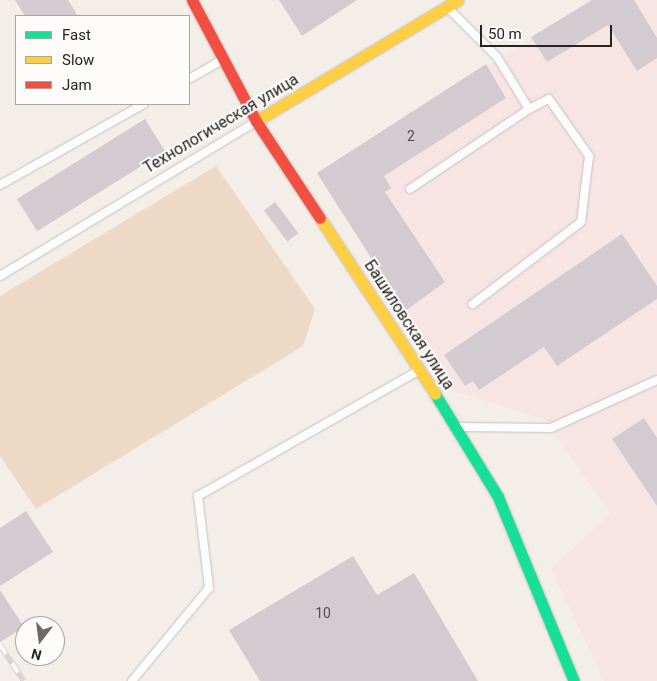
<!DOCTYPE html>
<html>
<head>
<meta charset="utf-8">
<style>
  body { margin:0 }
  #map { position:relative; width:657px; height:681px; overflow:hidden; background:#f4eee8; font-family:Roboto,sans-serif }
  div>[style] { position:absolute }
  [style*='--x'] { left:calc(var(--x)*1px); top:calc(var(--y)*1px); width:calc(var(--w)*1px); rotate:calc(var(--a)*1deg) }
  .industrial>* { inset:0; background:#f7e5e4 }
  .green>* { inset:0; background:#eed9c6 }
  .building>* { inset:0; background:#d4cbd0; transform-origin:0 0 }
  .roads { filter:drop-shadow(0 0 1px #c6c1bd) drop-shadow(0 0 1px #c6c1bd) }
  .lane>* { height:8px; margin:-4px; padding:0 4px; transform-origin:4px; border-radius:4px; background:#fdfcfc }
  .fast>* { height:11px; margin:-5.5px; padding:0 5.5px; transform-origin:5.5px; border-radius:5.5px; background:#16e098 }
  .slow>* { height:11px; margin:-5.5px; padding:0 5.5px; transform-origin:5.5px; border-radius:5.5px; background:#ffcf43 }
  .jam>* { height:11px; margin:-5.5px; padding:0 5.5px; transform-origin:5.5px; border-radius:5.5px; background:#f24e42 }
  .rail>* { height:5.5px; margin-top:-2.75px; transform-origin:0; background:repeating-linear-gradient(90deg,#fefcfa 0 11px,#d7d5d4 0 22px); box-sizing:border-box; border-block:1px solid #d7d5d4 }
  span { translate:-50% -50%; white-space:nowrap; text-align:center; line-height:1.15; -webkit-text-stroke:4px #fefcfa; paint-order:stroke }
  .number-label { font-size:14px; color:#524d4c }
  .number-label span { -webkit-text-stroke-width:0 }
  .street-label { font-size:16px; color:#272320 }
  .legend { position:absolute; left:15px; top:15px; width:175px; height:90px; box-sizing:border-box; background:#fefcfa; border:1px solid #a8a5a3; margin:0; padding:6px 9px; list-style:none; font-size:15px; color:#272320 }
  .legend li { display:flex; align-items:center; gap:10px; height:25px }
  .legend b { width:25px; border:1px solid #a8a5a3 }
  .north { position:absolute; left:15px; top:616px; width:50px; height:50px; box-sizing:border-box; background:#fefcfa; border:1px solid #a8a5a3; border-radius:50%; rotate:195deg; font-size:14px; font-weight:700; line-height:20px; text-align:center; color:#272320 }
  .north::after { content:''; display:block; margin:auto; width:18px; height:22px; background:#6f6a66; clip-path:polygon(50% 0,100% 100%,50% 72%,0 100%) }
  .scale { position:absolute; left:480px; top:25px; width:132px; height:22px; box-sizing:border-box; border:2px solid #272320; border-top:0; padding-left:6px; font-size:15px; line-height:18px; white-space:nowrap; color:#272320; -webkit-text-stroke:4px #fefcfa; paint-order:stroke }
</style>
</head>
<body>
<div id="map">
  <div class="industrial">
    <div style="clip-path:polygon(592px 0,657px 0,657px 681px,604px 681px,551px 569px,610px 513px,545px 420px,454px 391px,317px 173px)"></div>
  </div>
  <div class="green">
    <div style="clip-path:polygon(216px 166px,315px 309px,303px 346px,36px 509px,0 456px,0 296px)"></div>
  </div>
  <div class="building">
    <div style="clip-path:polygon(15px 0,68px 0,78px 16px,25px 16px)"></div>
    <div style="clip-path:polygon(279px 0,357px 0,302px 36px)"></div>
    <div style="clip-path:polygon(592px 0,634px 0,657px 38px,657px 58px,637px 71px,608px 25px,547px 62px,531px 37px)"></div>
    <div style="clip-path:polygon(486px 64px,506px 98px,384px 176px,391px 188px,385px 192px,445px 282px,405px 311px,317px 173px)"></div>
    <div style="left:145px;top:119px;width:38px;height:151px;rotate:58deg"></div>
    <div style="left:275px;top:202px;width:39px;height:14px;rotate:53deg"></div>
    <div style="clip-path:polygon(622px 234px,657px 286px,657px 299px,557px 366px,544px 347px,479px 390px,473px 381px,465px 386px,444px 355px)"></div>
    <div style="clip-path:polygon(644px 418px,657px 438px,657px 506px,612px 439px)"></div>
    <div style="clip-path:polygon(26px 511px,53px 552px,0 586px,0 528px)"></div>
    <div style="clip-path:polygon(353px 556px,377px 595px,414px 573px,478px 681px,260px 681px,229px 630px)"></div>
    <div style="clip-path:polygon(0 590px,24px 627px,0 642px)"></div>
  </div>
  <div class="roads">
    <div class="lane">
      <div style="--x:448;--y:8;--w:69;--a:45"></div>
      <div style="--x:497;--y:57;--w:61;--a:58.4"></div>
      <div style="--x:529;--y:109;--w:22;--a:-27"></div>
      <div style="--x:549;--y:99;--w:70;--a:54.9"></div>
      <div style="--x:589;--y:156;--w:66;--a:96.9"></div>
      <div style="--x:581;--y:222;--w:136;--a:142.8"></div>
      <div style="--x:189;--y:79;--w:38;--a:-30"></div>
      <div style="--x:0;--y:185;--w:165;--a:-29.4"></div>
      <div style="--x:410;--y:189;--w:143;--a:-33.9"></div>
      <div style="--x:0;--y:276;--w:298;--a:-31.1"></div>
      <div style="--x:460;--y:427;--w:91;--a:0.6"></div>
      <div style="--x:551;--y:428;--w:116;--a:-24.4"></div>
      <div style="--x:132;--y:681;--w:121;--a:-50.4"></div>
      <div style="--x:209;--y:588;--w:93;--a:-96.8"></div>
      <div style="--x:198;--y:496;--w:253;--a:-29.6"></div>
    </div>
    <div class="fast">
      <div style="--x:435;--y:394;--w:121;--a:58.5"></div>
      <div style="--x:498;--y:497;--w:199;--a:67.6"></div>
    </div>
    <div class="slow">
      <div style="--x:256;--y:121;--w:235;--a:-30.9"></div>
      <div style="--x:320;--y:218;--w:210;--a:56.8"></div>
    </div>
    <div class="jam">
      <div style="--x:192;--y:0;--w:137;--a:62.1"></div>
      <div style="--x:256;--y:121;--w:116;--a:56.6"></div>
    </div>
  </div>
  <div class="rail">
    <div style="--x:0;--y:645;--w:43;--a:56.3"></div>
  </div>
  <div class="number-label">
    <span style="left:411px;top:136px">2</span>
    <span style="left:323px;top:613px">10</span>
  </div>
  <div class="street-label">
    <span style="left:221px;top:124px;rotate:-31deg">Технологическая улица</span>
    <span style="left:409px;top:325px;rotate:57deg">Башиловская улица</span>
  </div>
  <ul class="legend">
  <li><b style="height:6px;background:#16e098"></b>Fast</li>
  <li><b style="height:6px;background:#ffcf43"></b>Slow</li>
  <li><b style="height:6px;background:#f24e42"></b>Jam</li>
  </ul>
  <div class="north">N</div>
  <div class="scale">50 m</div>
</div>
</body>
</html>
